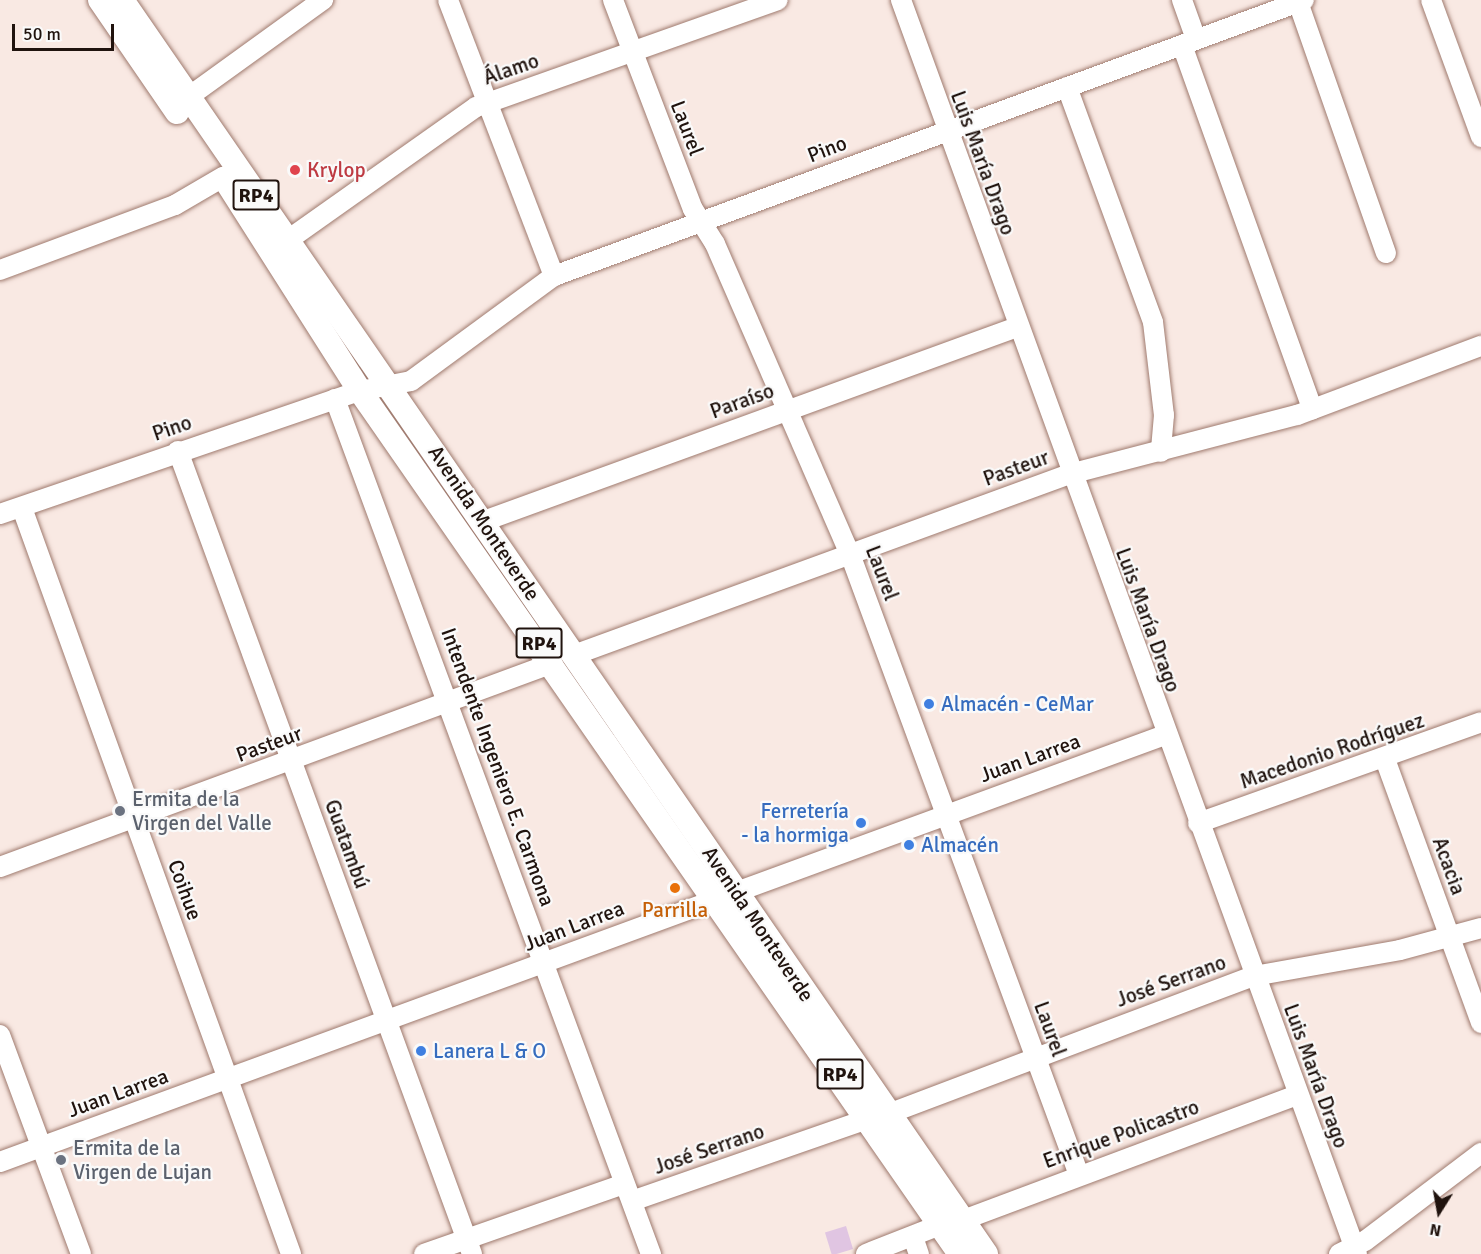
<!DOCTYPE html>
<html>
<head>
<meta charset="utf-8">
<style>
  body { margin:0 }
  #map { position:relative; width:1481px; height:1254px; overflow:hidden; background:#f9e9e3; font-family:Signika,sans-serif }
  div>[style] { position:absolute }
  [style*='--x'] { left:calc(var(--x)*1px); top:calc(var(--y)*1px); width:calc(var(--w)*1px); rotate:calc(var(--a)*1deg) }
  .building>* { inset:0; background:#e0c5e2; transform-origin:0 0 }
  .roads { filter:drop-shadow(0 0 2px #9f7a6e) drop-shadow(0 0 2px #9f7a6e) }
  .minor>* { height:20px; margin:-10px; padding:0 10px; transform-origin:10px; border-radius:10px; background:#fff }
  .major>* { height:24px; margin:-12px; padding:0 12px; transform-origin:12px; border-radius:12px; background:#fff }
  .dots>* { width:16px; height:16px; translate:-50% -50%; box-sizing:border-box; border:3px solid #fafafa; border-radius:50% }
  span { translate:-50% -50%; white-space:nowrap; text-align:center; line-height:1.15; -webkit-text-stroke:4.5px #fafafa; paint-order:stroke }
  .shield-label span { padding:2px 4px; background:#fafafa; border:2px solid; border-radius:4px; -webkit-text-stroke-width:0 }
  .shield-label { font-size:20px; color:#20130e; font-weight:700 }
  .street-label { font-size:21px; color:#20130e }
  .health-label { font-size:21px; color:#be3a42 }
  .left { translate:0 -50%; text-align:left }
  .shop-label { font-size:21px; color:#366cbe }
  .right { translate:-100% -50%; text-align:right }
  .worship-label { font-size:21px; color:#5b616d }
  .food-label { font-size:21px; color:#c56008 }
  .north { position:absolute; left:1409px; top:1182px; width:60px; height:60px; -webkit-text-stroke:4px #fafafa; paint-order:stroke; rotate:191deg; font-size:16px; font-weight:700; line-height:24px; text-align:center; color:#20130e }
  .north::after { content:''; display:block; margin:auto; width:21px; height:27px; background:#20130e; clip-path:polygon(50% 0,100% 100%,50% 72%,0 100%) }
  .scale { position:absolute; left:12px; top:24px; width:102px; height:27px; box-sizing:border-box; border:3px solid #20130e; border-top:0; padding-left:8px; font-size:18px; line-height:21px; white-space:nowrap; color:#20130e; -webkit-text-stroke:4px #fafafa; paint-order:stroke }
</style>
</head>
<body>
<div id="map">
  <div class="building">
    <div style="left:846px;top:1226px;width:24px;height:22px;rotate:73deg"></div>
  </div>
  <div class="roads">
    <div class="minor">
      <div style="--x:448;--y:0;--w:296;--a:69"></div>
      <div style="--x:613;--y:0;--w:224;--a:69.1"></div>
      <div style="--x:693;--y:209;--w:41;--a:57.8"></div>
      <div style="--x:715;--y:244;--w:338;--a:66.5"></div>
      <div style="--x:850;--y:554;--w:662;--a:69.76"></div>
      <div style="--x:901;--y:0;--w:1334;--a:70.02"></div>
      <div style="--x:1182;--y:0;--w:41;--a:70.3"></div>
      <div style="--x:1431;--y:0;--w:146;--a:69.9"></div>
      <div style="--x:1298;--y:2;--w:266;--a:70.7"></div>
      <div style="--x:1182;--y:45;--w:387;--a:70.3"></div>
      <div style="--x:1067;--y:87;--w:250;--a:69.9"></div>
      <div style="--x:1153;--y:322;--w:94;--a:83.3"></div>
      <div style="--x:1164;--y:415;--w:37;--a:95"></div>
      <div style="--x:187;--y:98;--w:168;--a:-35.8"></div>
      <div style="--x:288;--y:240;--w:230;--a:-35.3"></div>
      <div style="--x:476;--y:107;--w:320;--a:-19.5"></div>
      <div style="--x:0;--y:270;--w:187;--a:-20.4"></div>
      <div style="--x:175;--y:205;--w:56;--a:-30.3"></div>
      <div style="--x:335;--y:399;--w:912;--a:69.72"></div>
      <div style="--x:178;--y:451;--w:855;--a:69.89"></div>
      <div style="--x:22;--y:508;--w:793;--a:70.17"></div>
      <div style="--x:0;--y:514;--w:380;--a:-18.9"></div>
      <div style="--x:360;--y:391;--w:52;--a:-11.1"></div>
      <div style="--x:411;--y:381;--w:177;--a:-36.3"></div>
      <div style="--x:554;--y:276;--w:799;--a:-20.2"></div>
      <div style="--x:484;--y:521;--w:567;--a:-20"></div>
      <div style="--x:574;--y:655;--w:528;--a:-20.05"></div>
      <div style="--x:1070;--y:474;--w:235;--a:-14.6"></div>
      <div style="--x:1297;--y:415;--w:197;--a:-20.6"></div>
      <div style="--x:1385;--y:759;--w:281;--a:70"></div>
      <div style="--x:1198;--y:823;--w:300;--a:-19.6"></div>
      <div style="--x:0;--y:867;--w:589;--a:-20.25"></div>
      <div style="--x:0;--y:1035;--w:233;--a:69.7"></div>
      <div style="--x:888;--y:1114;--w:391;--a:-20.7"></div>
      <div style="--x:1254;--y:976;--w:148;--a:-10.1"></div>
      <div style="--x:1400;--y:950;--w:84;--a:-15.2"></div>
      <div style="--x:0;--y:1162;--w:1241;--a:-20.13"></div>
      <div style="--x:632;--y:1201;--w:252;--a:-19.2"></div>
      <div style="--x:963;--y:1220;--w:357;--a:-20.5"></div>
      <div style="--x:913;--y:1237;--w:18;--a:71"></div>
      <div style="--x:424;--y:1254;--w:212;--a:-19.3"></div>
      <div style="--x:866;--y:1254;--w:79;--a:-21.4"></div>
      <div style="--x:1339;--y:1254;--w:29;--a:-27"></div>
      <div style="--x:1365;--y:1241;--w:146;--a:-37.2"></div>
    </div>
    <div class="major">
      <div style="--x:100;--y:0;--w:136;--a:55.5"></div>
      <div style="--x:122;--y:0;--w:1523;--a:55.43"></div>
      <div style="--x:228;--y:184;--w:246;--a:57.5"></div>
      <div style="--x:360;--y:391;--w:1051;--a:55.19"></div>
    </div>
  </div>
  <div class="dots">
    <div style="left:295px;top:170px;background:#e0444e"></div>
    <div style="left:929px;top:704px;background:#3f7fe0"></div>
    <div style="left:120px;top:811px;background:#6b7280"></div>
    <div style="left:861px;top:823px;background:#3f7fe0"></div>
    <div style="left:909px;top:845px;background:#3f7fe0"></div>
    <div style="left:675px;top:888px;background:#e8710a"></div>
    <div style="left:421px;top:1051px;background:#3f7fe0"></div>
    <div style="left:61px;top:1160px;background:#6b7280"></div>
  </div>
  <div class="shield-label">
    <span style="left:256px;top:195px">RP4</span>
    <span style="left:539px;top:643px">RP4</span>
    <span style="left:840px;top:1074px">RP4</span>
  </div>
  <div class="street-label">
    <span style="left:511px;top:69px;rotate:-19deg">Álamo</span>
    <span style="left:687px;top:128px;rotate:69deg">Laurel</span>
    <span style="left:827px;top:149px;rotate:-21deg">Pino</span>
    <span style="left:983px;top:163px;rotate:70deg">Luis María Drago</span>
    <span style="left:742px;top:401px;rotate:-20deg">Paraíso</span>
    <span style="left:172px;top:428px;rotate:-19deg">Pino</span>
    <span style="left:1016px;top:468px;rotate:-20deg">Pasteur</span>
    <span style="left:484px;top:523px;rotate:56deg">Avenida Monteverde</span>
    <span style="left:882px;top:573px;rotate:69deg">Laurel</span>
    <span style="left:1148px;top:620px;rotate:70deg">Luis María Drago</span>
    <span style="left:269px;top:744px;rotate:-20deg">Pasteur</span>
    <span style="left:1332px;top:751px;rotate:-19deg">Macedonio Rodríguez</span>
    <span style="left:1030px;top:758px;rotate:-20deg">Juan Larrea</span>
    <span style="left:498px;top:767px;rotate:70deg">Intendente Ingeniero E. Carmona</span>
    <span style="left:347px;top:844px;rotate:70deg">Guatambú</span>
    <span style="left:1449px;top:866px;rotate:70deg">Acacia</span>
    <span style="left:185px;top:890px;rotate:70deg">Coihue</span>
    <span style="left:758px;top:924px;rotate:56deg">Avenida Monteverde</span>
    <span style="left:574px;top:926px;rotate:-21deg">Juan Larrea</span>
    <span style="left:1171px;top:981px;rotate:-20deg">José Serrano</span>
    <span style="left:1050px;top:1029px;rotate:70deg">Laurel</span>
    <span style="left:1316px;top:1076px;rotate:70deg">Luis María Drago</span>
    <span style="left:118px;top:1093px;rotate:-20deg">Juan Larrea</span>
    <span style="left:1121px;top:1134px;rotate:-20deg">Enrique Policastro</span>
    <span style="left:709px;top:1149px;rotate:-19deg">José Serrano</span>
  </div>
  <div class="health-label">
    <span class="left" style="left:307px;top:170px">Krylop</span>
  </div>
  <div class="shop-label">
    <span class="left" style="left:941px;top:704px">Almacén - CeMar</span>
    <span class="right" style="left:849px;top:823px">Ferretería<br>- la hormiga</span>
    <span class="left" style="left:921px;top:845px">Almacén</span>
    <span class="left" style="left:433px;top:1051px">Lanera L &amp; O</span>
  </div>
  <div class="worship-label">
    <span class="left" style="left:132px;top:811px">Ermita de la<br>Virgen del Valle</span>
    <span class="left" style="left:73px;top:1160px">Ermita de la<br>Virgen de Lujan</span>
  </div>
  <div class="food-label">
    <span style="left:675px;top:910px">Parrilla</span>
  </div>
  <div class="north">N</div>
  <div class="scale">50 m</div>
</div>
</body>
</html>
